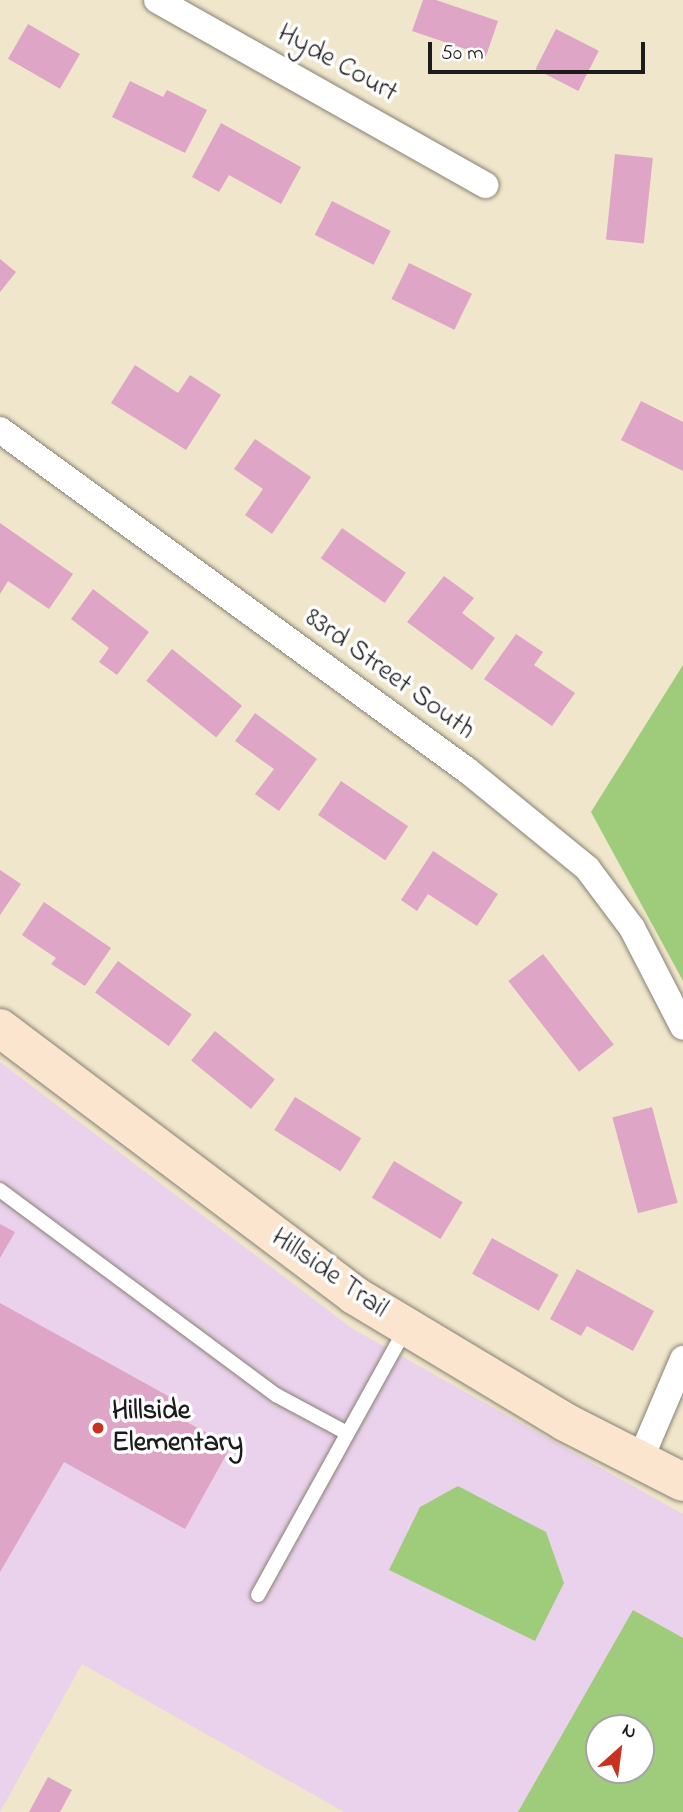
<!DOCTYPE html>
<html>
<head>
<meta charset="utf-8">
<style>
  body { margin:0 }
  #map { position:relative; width:683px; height:1812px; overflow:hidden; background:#f0e6cb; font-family:"Indie Flower",sans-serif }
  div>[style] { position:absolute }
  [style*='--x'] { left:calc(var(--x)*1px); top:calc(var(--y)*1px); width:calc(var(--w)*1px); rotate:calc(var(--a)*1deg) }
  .built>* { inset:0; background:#ead1ec }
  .green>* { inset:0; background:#9ecc7a }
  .building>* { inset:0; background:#dea5c6; transform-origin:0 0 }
  .roads { filter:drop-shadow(0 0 2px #868174) drop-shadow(0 0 2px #868174) }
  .lane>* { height:14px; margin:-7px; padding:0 7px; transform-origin:7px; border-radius:7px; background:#fff }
  .street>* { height:26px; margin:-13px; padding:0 13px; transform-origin:13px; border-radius:13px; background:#fff }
  .secondary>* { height:38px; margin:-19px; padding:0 19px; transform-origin:19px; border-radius:19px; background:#fce5cf }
  .dots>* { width:19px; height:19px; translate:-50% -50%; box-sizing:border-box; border:4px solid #fff; border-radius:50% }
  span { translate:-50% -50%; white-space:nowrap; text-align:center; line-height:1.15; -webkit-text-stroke:7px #fff; paint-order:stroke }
  .street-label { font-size:28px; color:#1c1c1c }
  .poi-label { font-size:28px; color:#1c1c1c; font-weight:700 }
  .left { translate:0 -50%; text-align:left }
  .north { position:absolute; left:585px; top:1714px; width:70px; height:70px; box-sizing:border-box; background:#fff; border:2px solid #a4a4a4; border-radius:50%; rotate:28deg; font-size:19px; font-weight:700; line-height:28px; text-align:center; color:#1c1c1c }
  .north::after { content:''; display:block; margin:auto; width:24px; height:32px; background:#c8321e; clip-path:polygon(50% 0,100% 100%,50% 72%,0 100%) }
  .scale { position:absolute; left:428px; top:42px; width:217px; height:32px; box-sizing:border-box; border:4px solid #1c1c1c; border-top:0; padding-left:9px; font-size:21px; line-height:24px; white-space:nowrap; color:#1c1c1c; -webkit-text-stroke:5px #fff; paint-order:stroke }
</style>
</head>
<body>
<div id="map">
  <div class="built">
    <div style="clip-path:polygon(evenodd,0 1062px,353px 1329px,683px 1514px,683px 1812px,344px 1812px,82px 1664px,0 1812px,0 1062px,599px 1728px,641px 1728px,641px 1770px,599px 1770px,599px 1728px)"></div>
  </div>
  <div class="green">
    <div style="clip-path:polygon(683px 665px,683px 981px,591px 812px)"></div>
    <div style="clip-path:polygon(458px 1486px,546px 1532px,564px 1583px,535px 1641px,389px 1570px,420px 1507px)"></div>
    <div style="clip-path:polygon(evenodd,633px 1610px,683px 1638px,683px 1812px,518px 1812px,633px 1610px,599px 1728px,641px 1728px,641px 1770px,599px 1770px,599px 1728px)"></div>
  </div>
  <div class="building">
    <div style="clip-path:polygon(423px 0,436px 0,498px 21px,486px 56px,412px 31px)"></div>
    <div style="left:28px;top:24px;width:60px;height:40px;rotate:30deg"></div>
    <div style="left:556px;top:29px;width:48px;height:45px;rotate:27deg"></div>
    <div style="clip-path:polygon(130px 81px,163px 97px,167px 90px,207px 110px,185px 153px,112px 117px)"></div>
    <div style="clip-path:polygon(221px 123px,301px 167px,281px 204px,229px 175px,219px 192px,192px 177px)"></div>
    <div style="left:615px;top:154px;width:38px;height:86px;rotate:6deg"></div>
    <div style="left:332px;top:201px;width:66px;height:38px;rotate:27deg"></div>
    <div style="clip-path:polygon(0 259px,16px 272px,0 292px)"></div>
    <div style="left:409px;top:263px;width:70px;height:40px;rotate:26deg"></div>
    <div style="clip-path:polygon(135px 365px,178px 393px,190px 375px,221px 395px,186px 450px,111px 403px)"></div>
    <div style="clip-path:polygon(641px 401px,683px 422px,683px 471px,621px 440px)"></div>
    <div style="clip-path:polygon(255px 439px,311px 477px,272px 534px,245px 515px,263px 489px,234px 469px)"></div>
    <div style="clip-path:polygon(0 523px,73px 574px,49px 609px,8px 581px,0 594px)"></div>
    <div style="left:342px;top:528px;width:78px;height:37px;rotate:35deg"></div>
    <div style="clip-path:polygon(444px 576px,474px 598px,462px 613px,495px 638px,472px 670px,407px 622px)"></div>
    <div style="clip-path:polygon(93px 589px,149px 632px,117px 675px,99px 662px,109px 648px,71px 619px)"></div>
    <div style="clip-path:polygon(516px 634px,543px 652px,534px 665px,575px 693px,552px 726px,484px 679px)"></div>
    <div style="left:172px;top:649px;width:90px;height:41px;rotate:39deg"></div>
    <div style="clip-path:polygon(255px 713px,317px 759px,279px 811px,255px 794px,274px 769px,235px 741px)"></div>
    <div style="left:341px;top:781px;width:81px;height:41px;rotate:34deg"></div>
    <div style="clip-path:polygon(433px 851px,498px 894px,477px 926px,428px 894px,417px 911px,401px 900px)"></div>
    <div style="clip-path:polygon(0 870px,21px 884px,0 915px)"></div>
    <div style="clip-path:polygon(44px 902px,111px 948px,85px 986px,51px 964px,56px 958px,22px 935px)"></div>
    <div style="left:543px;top:954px;width:115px;height:44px;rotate:52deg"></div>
    <div style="left:118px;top:961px;width:91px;height:39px;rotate:36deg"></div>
    <div style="left:215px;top:1031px;width:77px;height:38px;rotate:39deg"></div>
    <div style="left:295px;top:1097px;width:78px;height:39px;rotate:32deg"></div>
    <div style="left:652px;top:1107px;width:99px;height:41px;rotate:75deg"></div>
    <div style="left:394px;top:1161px;width:80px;height:43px;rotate:31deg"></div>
    <div style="clip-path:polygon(0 1224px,15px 1232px,0 1258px)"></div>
    <div style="left:492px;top:1238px;width:76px;height:41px;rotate:29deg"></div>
    <div style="clip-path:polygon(577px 1269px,654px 1311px,633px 1351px,587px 1326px,581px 1336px,550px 1319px)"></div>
    <div style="clip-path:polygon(0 1303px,170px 1397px,163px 1409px,231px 1446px,185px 1529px,64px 1462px,0 1572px)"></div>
    <div style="clip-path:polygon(48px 1777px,72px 1790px,60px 1812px,29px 1812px)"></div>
  </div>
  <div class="roads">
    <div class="lane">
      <div style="--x:0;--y:1190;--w:344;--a:36.6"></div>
      <div style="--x:276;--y:1395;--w:81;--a:28.2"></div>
      <div style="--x:258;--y:1595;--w:305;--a:-61"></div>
    </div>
    <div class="street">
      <div style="--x:157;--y:0;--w:377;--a:29.4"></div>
      <div style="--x:0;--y:430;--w:579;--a:36.08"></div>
      <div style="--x:468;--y:771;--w:154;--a:39.2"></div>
      <div style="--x:587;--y:868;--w:75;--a:53.1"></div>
      <div style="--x:632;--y:928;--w:111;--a:62.7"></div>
      <div style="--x:640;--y:1460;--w:110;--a:-66.9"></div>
    </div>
    <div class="secondary">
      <div style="--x:0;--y:1028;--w:443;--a:37"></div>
      <div style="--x:354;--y:1295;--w:246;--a:31"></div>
      <div style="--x:565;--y:1422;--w:132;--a:27"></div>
    </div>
  </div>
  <div class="dots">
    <div style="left:98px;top:1428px;background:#c8321e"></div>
  </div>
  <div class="street-label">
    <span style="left:337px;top:64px;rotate:29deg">Hyde Court</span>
    <span style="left:389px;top:675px;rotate:36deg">83rd Street South</span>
    <span style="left:329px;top:1274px;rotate:35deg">Hillside Trail</span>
  </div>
  <div class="poi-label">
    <span class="left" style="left:112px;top:1428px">Hillside<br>Elementary</span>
  </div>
  <div class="north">N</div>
  <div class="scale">50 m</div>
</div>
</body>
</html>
